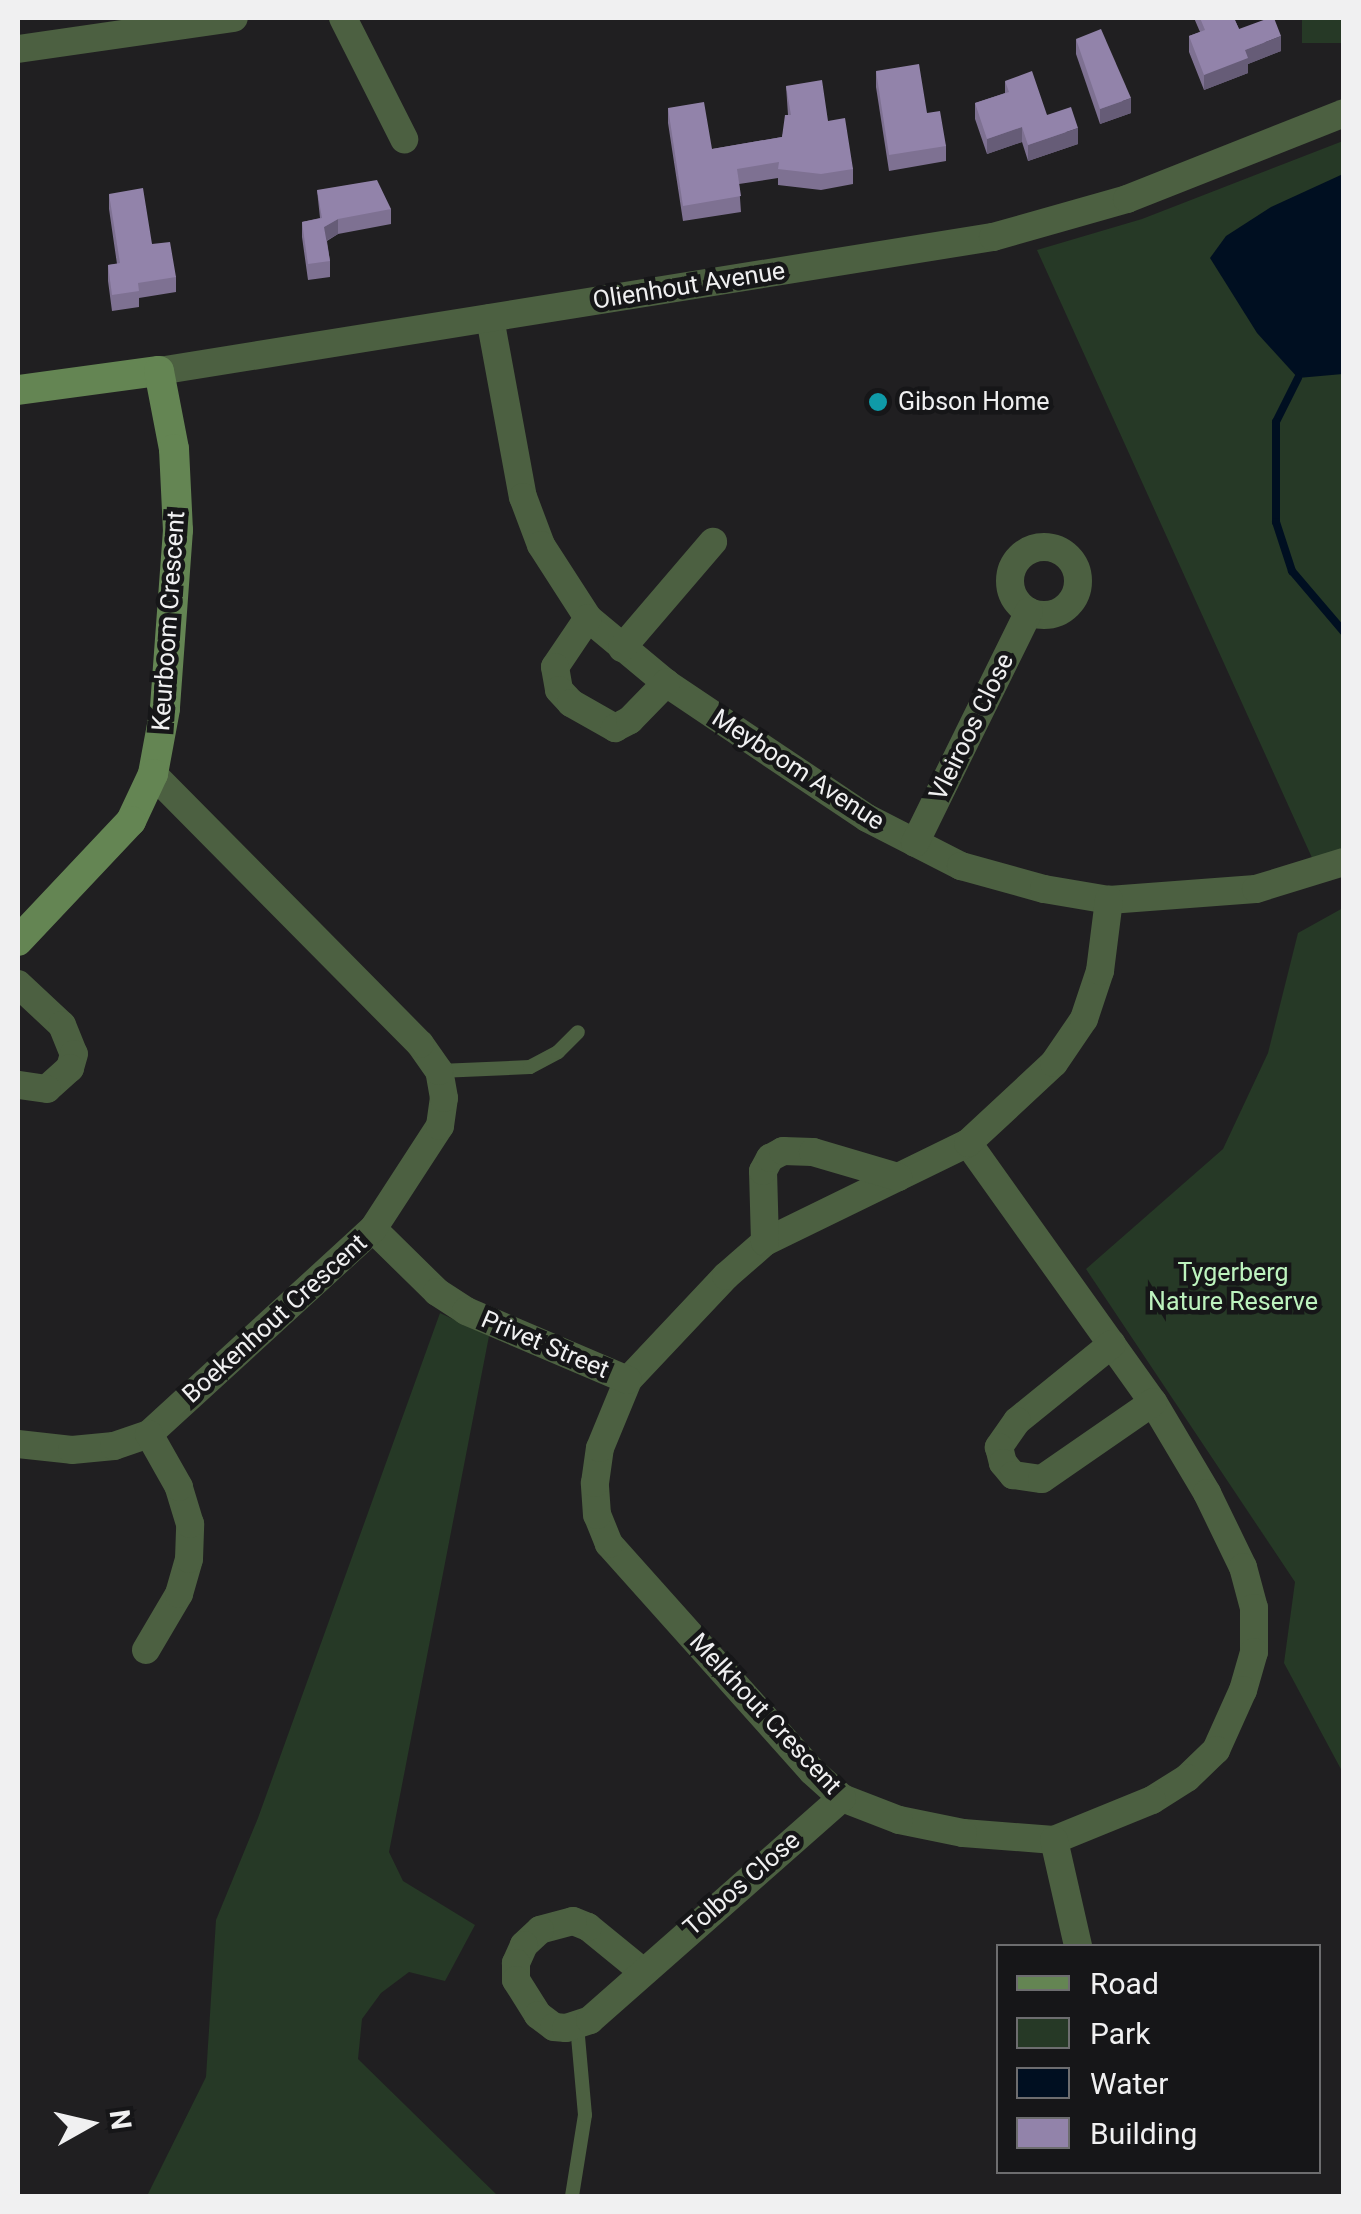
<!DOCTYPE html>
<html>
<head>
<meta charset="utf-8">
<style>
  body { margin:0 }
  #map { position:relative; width:1361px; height:2214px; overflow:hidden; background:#201f21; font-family:Roboto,sans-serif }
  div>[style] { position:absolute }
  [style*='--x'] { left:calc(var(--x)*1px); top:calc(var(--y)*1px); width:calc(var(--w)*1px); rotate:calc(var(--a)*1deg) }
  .green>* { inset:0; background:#263926; transform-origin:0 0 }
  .water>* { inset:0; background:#000f21 }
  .stream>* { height:8px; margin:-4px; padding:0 4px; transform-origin:4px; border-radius:4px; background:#000f21 }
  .lane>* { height:14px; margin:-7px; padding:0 7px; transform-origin:7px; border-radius:7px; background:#4c6041 }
  .street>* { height:28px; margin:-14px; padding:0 14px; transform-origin:14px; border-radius:14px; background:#4c6041 }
  .street>.ring { margin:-14px; padding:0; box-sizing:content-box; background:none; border:28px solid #4c6041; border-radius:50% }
  .secondary>* { height:30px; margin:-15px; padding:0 15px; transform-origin:15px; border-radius:15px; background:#648553 }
  .wall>* { inset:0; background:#7e7192 }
  .shaded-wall>* { inset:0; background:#665c77 }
  .building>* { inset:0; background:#9283aa }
  .dots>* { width:28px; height:28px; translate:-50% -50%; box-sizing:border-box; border:5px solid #161618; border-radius:50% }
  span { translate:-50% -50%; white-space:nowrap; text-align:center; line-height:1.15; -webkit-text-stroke:9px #161618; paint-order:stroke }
  .street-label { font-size:25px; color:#f0f0f1 }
  .poi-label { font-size:25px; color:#f0f0f1 }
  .left { translate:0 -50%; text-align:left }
  .park-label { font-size:25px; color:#bdf3be }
  .frame { position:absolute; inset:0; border:20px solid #f0f0f1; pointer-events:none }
  .legend { position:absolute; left:996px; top:1944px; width:325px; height:230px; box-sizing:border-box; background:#161618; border:2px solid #6d6d6f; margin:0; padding:12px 18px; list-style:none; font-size:30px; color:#f0f0f1 }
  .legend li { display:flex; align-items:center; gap:20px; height:50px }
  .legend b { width:50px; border:2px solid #6d6d6f }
  .north { position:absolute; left:40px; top:2074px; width:100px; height:100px; -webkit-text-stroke:8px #161618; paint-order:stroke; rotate:82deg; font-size:28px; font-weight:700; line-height:40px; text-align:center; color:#f0f0f1 }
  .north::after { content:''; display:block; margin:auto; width:35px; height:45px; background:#f0f0f1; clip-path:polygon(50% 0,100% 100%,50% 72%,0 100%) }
</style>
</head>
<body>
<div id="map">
  <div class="green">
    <div style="left:1302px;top:18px;width:41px;height:25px"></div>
    <div style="clip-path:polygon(1343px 141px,1343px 848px,1313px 860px,1037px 250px,1142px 219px)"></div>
    <div style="clip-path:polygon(1343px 908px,1343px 1773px,1284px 1663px,1295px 1582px,1086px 1269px,1223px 1149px,1268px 1053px,1298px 933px)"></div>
    <div style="clip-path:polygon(440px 1313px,489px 1336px,389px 1852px,403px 1881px,475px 1925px,445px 1981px,409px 1972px,381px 1993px,362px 2019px,358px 2059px,498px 2196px,147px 2196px,206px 2077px,216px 1920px,258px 1818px)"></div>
  </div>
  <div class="water">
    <div style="clip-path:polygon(1343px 174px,1343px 374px,1298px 378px,1257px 333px,1210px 258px,1226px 236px,1271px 207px)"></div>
  </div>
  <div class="stream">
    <div style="--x:1298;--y:378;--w:49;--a:116.6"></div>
    <div style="--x:1276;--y:422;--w:100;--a:90"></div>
    <div style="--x:1276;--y:522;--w:52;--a:71.9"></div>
    <div style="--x:1292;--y:571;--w:80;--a:49.6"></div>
  </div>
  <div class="lane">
    <div style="--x:439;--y:1071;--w:91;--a:-2.5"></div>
    <div style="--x:530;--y:1067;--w:32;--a:-28"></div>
    <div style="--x:558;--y:1052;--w:28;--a:-45"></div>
    <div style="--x:572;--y:2196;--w:82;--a:-80.9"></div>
    <div style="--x:585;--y:2115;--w:89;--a:-95.1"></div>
  </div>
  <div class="street">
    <div style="--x:343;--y:18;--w:136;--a:63.2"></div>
    <div style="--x:18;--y:49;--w:218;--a:-8.2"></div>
    <div style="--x:490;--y:318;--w:182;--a:79.6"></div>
    <div style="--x:523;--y:497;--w:51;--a:69.4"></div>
    <div style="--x:541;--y:545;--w:87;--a:57.2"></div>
    <div style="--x:588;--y:618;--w:102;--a:39.8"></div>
    <div style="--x:666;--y:683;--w:242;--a:33.9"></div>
    <div style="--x:867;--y:818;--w:106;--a:27.1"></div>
    <div style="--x:961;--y:866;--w:86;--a:15.5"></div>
    <div style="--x:1044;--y:889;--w:66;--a:9.6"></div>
    <div style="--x:1109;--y:900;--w:147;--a:-4.3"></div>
    <div style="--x:1256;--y:889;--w:92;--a:-17.1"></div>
    <div style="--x:159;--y:371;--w:845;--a:-9.13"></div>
    <div style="--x:993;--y:237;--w:139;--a:-15.8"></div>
    <div style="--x:1127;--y:199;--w:233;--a:-21.6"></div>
    <div class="ring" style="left:1010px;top:547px;width:40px;height:40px"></div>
    <div style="--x:588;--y:618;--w:59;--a:124"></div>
    <div style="--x:555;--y:667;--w:23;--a:80"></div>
    <div style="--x:559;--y:690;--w:18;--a:47"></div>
    <div style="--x:571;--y:703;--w:51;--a:29.6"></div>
    <div style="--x:615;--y:728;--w:17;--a:-28"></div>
    <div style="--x:630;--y:720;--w:52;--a:-45.8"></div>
    <div style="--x:622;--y:648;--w:140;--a:-49.4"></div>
    <div style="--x:915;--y:843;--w:258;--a:-63.8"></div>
    <div style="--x:18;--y:984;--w:60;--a:43"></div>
    <div style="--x:62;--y:1025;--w:31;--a:68"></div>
    <div style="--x:74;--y:1054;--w:15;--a:106"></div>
    <div style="--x:70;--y:1068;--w:31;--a:138"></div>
    <div style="--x:47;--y:1089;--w:29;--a:-172"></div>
    <div style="--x:968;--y:1143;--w:318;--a:54.5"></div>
    <div style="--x:1153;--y:1402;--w:106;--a:59.3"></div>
    <div style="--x:1207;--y:1493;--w:82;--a:64.1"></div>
    <div style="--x:1243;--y:1567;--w:42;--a:75"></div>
    <div style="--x:1254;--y:1608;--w:44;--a:90"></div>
    <div style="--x:1254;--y:1652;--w:40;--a:106"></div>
    <div style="--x:1243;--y:1690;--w:66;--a:114.2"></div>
    <div style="--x:1216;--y:1750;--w:40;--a:136"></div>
    <div style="--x:1187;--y:1778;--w:41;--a:147.8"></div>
    <div style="--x:1152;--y:1800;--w:106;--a:157.8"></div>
    <div style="--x:1054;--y:1840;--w:91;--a:-175.6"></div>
    <div style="--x:963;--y:1833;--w:65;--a:-168.5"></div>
    <div style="--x:899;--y:1820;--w:61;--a:-158.9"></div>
    <div style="--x:842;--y:1798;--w:40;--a:-138"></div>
    <div style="--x:812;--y:1771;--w:305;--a:-131.8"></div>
    <div style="--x:609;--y:1544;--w:31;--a:-112"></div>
    <div style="--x:597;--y:1515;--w:32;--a:-94"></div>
    <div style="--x:595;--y:1483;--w:35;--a:-82"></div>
    <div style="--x:600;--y:1448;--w:74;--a:-67.6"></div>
    <div style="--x:628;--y:1380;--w:143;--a:-46.7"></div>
    <div style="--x:726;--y:1276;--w:52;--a:-41.1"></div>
    <div style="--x:765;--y:1242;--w:226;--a:-26"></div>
    <div style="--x:968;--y:1143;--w:117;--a:-42.9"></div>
    <div style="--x:1054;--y:1063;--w:53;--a:-55.7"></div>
    <div style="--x:1084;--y:1019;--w:51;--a:-71.6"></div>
    <div style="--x:1100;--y:971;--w:72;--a:-82.8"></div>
    <div style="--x:373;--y:1229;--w:90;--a:44.5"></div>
    <div style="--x:437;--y:1292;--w:35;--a:33"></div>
    <div style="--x:466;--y:1311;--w:176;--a:23.1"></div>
    <div style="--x:765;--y:1242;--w:71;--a:-91.6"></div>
    <div style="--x:763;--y:1171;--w:15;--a:-62"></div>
    <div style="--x:770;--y:1158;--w:15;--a:-28"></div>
    <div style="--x:783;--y:1151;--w:30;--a:2"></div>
    <div style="--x:813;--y:1152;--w:89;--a:16.4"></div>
    <div style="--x:1112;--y:1344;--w:122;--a:141"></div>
    <div style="--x:1017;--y:1421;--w:32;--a:125"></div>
    <div style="--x:999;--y:1447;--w:16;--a:76"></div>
    <div style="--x:1003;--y:1463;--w:16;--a:50"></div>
    <div style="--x:1013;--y:1475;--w:29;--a:8"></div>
    <div style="--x:1042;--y:1479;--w:135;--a:-34.7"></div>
    <div style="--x:18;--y:1444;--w:54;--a:6.3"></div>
    <div style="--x:72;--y:1450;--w:42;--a:-5.4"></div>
    <div style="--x:114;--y:1446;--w:37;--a:-19"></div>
    <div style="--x:149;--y:1434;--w:304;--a:-42.5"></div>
    <div style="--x:373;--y:1229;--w:123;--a:-57"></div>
    <div style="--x:440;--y:1126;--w:28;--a:-82"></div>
    <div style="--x:444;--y:1098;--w:27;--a:-100"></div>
    <div style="--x:439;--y:1071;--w:33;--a:-125"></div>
    <div style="--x:420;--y:1044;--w:380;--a:-134.7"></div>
    <div style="--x:146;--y:1650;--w:65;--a:-59.5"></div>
    <div style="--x:179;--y:1594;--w:36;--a:-74"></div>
    <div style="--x:189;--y:1559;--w:35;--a:-88"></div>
    <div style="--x:190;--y:1524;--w:39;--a:-107"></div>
    <div style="--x:179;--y:1487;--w:61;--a:-119.5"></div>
    <div style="--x:1054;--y:1840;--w:109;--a:77.2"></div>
    <div style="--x:642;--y:1971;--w:70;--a:-140.8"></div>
    <div style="--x:588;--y:1927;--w:16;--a:-158"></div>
    <div style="--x:573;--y:1921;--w:34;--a:165"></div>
    <div style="--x:540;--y:1930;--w:22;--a:137"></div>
    <div style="--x:524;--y:1945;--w:20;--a:114"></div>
    <div style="--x:516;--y:1963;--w:17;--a:90"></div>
    <div style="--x:516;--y:1980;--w:41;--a:57.8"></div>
    <div style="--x:538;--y:2015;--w:20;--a:37"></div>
    <div style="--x:554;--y:2027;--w:12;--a:5"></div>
    <div style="--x:566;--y:2028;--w:25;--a:-18"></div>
    <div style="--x:590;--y:2020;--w:336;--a:-41.4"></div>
  </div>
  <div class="secondary">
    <div style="--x:18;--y:390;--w:142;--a:-7.7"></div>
    <div style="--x:159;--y:371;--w:79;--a:79.1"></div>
    <div style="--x:174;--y:449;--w:81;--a:87.2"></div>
    <div style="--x:178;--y:530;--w:179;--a:94.2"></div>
    <div style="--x:165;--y:709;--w:66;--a:100.5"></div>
    <div style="--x:153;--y:774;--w:52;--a:115.1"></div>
    <div style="--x:131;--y:821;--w:165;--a:133.3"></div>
  </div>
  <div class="wall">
    <div style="clip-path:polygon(1194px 18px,1234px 18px,1239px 29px,1281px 51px,1248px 64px,1248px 73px,1204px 90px,1189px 52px,1189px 36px,1200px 32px)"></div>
    <div style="clip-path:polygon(1076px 39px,1131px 113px,1100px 124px,1076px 54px)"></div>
    <div style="clip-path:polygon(876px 71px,927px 113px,946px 146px,946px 161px,889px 171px,876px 87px)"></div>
    <div style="clip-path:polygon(1005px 81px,1047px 115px,1078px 144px,1028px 161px,1022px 142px,987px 154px,975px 119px,975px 103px,1005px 93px)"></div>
    <div style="clip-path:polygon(786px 86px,828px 121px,853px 169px,853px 184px,821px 190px,778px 185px,778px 178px,739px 184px,741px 212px,683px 221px,668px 123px,668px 108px,712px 149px,782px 137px,788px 115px)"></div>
    <div style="clip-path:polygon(317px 190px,391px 209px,391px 224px,338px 234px,327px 241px,330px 261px,330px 277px,308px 280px,302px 237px,302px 222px,320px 218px)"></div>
    <div style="clip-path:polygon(109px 194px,152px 244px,176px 277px,176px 292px,139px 298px,139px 307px,112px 311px,108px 281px,108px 265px,117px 264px,109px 209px)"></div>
  </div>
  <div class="shaded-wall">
    <div style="clip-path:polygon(1281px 36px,1281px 51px,1248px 64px,1248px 73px,1204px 90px,1204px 75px,1245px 50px)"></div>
    <div style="clip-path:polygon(1131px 98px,1131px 113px,1100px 124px,1100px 109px)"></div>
    <div style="clip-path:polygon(1022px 127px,1022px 142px,987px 154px,987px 139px)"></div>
    <div style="clip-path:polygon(1078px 128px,1078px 144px,1028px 161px,1028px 145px)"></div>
    <div style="clip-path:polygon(338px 219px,338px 234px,324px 242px,324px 227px)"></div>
  </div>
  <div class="building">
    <div style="clip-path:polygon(1200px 18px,1234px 18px,1239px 29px,1269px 18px,1274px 18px,1281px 36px,1245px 50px,1248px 58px,1204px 75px,1189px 36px,1205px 30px)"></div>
    <div style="clip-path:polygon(1101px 29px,1131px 98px,1100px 109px,1076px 39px)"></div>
    <div style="clip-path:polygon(919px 64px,927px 113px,940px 111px,946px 146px,889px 155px,876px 71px)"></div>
    <div style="clip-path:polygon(1032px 71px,1047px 115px,1071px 107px,1078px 128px,1028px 145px,1022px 127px,987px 139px,975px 103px,1009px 92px,1005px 81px)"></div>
    <div style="clip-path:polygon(822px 80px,828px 121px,845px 118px,853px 169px,821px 174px,778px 169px,779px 162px,737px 169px,741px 196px,683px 206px,668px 108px,704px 102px,712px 149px,782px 137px,785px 115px,791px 115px,786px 86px)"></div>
    <div style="clip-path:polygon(377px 180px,391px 209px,338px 219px,324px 227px,330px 261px,308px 264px,302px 222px,322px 218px,317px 190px)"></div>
    <div style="clip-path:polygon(143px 188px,152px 244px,170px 242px,176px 277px,138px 283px,139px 291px,112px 295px,108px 265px,120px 263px,109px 194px)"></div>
  </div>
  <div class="dots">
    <div style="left:878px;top:402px;background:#0f9aa8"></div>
  </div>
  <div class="street-label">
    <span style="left:689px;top:286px;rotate:-9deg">Olienhout Avenue</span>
    <span style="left:169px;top:621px;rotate:-86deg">Keurboom Crescent</span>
    <span style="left:972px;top:727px;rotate:-64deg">Vleiroos Close</span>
    <span style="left:798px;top:770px;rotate:33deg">Meyboom Avenue</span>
    <span style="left:275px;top:1319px;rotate:-42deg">Boekenhout Crescent</span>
    <span style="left:545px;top:1345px;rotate:23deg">Privet Street</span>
    <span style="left:765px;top:1714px;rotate:47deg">Melkhout Crescent</span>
    <span style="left:742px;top:1884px;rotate:-41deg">Tolbos Close</span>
  </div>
  <div class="poi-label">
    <span class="left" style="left:898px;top:402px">Gibson Home</span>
  </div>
  <div class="park-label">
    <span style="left:1233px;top:1288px">Tygerberg<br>Nature Reserve</span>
  </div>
  <div class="frame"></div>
  <ul class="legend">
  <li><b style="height:12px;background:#648553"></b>Road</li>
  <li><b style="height:28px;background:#263926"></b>Park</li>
  <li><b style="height:28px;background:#000f21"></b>Water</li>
  <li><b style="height:28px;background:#9283aa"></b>Building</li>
  </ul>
  <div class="north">N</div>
</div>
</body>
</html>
